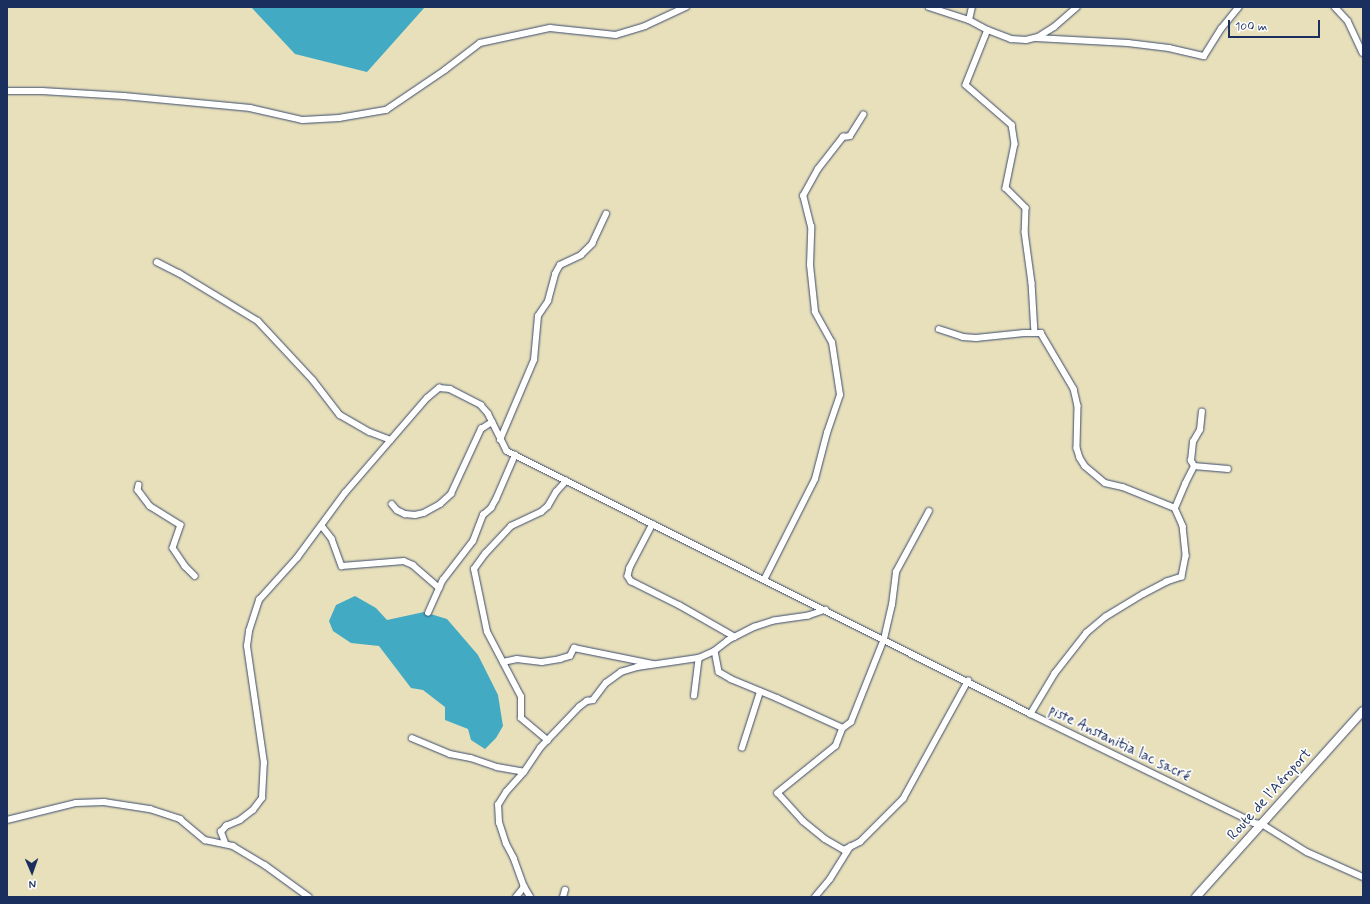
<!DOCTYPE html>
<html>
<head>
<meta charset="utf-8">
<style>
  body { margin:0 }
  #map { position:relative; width:1370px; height:904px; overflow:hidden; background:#e8e0bb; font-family:Mynerve,sans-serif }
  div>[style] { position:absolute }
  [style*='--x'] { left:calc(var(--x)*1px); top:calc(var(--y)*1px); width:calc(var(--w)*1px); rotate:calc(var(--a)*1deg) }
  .water>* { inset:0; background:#42aac2 }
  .roads { filter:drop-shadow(0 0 1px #3a4a6c) drop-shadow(0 0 1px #3a4a6c) }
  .minor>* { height:5.5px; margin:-2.75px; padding:0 2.75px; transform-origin:2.75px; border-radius:2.75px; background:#fff }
  .secondary>* { height:8px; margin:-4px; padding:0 4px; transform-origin:4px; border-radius:4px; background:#fff }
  span { translate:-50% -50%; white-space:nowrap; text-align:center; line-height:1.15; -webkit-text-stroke:3.5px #fff; paint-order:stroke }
  .street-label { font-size:15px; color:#1b2f5e }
  .frame { position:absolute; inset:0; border:8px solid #1b2f5e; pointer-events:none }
  .north { position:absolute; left:12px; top:852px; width:40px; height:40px; -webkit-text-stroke:3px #fff; paint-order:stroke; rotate:178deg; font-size:11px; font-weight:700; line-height:16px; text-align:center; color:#1b2f5e }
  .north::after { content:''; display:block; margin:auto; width:14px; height:18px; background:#1b2f5e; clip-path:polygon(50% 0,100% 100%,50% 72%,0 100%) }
  .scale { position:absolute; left:1228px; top:20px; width:92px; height:18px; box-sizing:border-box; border:2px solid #1b2f5e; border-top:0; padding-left:5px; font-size:12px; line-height:14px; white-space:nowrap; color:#1b2f5e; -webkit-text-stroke:3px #fff; paint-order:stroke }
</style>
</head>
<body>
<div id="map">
  <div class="water">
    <div style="clip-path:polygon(251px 7px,425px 7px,367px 72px,295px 54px)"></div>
    <div style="clip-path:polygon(355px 596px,376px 608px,387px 620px,424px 612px,447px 619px,478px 655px,498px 695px,503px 726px,496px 738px,485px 749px,471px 740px,468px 729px,445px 720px,445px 707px,423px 690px,411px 688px,379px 646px,351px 643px,333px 631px,329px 621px,336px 605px)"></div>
  </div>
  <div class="roads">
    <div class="minor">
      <div style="--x:929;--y:7;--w:42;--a:18"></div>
      <div style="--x:969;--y:20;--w:21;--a:28"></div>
      <div style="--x:988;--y:30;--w:25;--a:21"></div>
      <div style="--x:1011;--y:39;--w:15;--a:4"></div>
      <div style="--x:1026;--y:40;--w:12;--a:-14"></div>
      <div style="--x:1038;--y:37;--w:19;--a:-32"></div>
      <div style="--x:1054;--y:27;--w:30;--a:-41"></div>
      <div style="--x:1335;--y:7;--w:19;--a:47"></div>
      <div style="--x:1348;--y:21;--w:35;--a:65"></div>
      <div style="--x:969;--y:20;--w:13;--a:-77"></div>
      <div style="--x:988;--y:30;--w:59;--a:111.8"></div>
      <div style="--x:966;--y:85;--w:61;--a:41"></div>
      <div style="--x:1012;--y:125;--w:19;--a:81"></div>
      <div style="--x:1015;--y:144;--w:45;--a:101.6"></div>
      <div style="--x:1006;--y:188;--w:28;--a:45"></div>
      <div style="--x:1026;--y:208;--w:24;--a:92"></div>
      <div style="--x:1025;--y:232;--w:51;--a:82.2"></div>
      <div style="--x:1032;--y:283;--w:50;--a:86.6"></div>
      <div style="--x:1036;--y:38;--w:92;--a:3.1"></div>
      <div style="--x:1128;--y:43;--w:41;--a:7"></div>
      <div style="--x:1169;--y:48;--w:36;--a:13"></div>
      <div style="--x:1204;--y:56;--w:32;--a:-58"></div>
      <div style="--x:1221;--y:29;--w:28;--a:-51"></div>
      <div style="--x:7;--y:91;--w:35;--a:0"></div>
      <div style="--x:42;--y:91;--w:82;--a:3.5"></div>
      <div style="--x:124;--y:96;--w:127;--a:5.4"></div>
      <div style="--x:250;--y:108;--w:54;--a:12.8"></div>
      <div style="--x:303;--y:120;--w:36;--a:-3"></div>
      <div style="--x:339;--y:118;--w:48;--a:-9.7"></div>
      <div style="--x:386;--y:110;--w:71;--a:-34.1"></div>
      <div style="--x:445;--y:70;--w:44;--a:-37.6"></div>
      <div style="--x:480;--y:43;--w:72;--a:-12.1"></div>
      <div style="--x:550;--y:28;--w:66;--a:6.1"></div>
      <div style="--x:616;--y:35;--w:30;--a:-17"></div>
      <div style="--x:645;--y:26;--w:45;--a:-24.9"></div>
      <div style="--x:157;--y:262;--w:25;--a:27"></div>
      <div style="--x:179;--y:273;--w:92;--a:31.3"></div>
      <div style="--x:258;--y:321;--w:81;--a:47"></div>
      <div style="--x:313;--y:380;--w:44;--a:52.4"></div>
      <div style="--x:340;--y:415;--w:34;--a:30"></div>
      <div style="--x:370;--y:432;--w:22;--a:21"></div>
      <div style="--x:939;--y:329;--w:25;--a:18"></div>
      <div style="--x:963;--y:337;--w:13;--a:4"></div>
      <div style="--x:976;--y:338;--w:48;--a:-5.9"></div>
      <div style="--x:1024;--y:333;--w:17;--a:0"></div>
      <div style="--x:1041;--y:333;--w:65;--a:59.5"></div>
      <div style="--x:1074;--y:389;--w:17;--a:77"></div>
      <div style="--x:1078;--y:406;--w:42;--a:91.4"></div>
      <div style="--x:1077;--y:448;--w:10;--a:73"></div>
      <div style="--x:1080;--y:458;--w:9;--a:58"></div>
      <div style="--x:1085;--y:466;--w:26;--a:40"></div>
      <div style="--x:1105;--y:483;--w:18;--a:13"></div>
      <div style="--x:1123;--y:487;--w:56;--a:22"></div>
      <div style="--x:1175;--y:508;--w:20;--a:66"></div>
      <div style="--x:1183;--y:526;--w:30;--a:84"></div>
      <div style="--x:1186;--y:556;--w:21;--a:101"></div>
      <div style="--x:1182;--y:577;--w:16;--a:162"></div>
      <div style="--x:1167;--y:582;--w:26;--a:152"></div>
      <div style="--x:1144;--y:594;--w:44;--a:148.8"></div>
      <div style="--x:1106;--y:617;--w:25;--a:140"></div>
      <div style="--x:1087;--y:633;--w:52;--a:128"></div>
      <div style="--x:1055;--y:674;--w:47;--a:121"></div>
      <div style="--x:500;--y:440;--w:87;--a:-67"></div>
      <div style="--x:534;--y:360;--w:44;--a:-84.8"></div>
      <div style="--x:538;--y:316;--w:18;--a:-56"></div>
      <div style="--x:548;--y:301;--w:28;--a:-75"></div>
      <div style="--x:555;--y:274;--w:10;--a:-61"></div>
      <div style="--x:560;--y:265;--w:23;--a:-25"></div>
      <div style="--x:581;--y:255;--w:16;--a:-45"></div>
      <div style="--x:592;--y:244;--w:33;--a:-65"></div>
      <div style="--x:1194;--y:466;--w:6;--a:-121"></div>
      <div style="--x:1191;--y:461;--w:19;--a:-84"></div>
      <div style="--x:1193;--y:442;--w:14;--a:-60"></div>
      <div style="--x:1200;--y:430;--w:18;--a:-84"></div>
      <div style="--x:139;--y:485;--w:5;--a:101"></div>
      <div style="--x:138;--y:490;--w:20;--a:53"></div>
      <div style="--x:150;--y:506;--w:36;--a:32"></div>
      <div style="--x:181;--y:525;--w:24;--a:109"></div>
      <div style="--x:173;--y:548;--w:22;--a:56"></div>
      <div style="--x:185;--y:566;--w:14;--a:45"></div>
      <div style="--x:392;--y:504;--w:8;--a:50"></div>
      <div style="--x:397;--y:510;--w:9;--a:27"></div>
      <div style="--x:405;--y:514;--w:10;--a:6"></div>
      <div style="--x:415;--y:515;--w:9;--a:-13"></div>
      <div style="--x:424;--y:513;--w:18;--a:-29"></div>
      <div style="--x:440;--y:504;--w:15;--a:-42"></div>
      <div style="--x:451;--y:494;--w:72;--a:-65.2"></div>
      <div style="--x:481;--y:429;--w:13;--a:-32"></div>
      <div style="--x:1175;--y:508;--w:26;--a:-67"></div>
      <div style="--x:1185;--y:484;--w:20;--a:-63"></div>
      <div style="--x:1194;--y:466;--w:34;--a:5"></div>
      <div style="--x:653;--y:524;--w:50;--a:117.6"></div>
      <div style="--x:630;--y:568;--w:8;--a:104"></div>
      <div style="--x:628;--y:576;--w:6;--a:59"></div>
      <div style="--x:631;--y:581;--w:54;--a:26.6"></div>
      <div style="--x:679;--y:605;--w:64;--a:29.7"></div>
      <div style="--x:322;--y:526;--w:16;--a:52"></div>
      <div style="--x:332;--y:539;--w:29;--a:70"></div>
      <div style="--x:342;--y:566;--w:62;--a:-4.6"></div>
      <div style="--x:404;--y:561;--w:10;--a:24"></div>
      <div style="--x:413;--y:565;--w:35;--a:41"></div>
      <div style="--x:764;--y:580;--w:113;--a:-63.2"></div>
      <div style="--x:815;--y:479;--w:48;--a:-75.4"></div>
      <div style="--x:827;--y:433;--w:40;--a:-71.1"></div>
      <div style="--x:840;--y:395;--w:53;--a:-98.7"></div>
      <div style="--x:832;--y:343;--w:35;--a:-119"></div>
      <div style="--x:815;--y:312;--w:47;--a:-96.1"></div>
      <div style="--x:810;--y:265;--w:38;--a:-88"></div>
      <div style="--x:811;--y:227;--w:32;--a:-104"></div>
      <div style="--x:803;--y:196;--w:31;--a:-61"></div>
      <div style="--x:818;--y:169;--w:41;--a:-52"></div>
      <div style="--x:843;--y:137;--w:7;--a:-8"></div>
      <div style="--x:850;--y:136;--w:25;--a:-58"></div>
      <div style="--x:826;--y:610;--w:18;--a:161"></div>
      <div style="--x:809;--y:616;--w:35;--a:172"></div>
      <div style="--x:774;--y:621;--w:20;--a:162"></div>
      <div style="--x:755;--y:627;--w:30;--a:153"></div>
      <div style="--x:728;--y:641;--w:16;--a:142"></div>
      <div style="--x:715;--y:651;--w:21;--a:79"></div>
      <div style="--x:719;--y:672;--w:14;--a:30"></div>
      <div style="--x:731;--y:679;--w:50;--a:22.4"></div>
      <div style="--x:777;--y:698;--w:72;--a:24.4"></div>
      <div style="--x:843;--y:728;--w:10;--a:-37"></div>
      <div style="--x:851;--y:722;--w:89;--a:-68.3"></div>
      <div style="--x:884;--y:639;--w:35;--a:-77"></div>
      <div style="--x:892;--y:605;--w:33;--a:-83"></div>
      <div style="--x:896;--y:572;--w:69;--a:-61.6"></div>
      <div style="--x:428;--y:613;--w:36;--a:-66"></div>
      <div style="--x:443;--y:580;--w:49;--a:-52.4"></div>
      <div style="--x:473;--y:541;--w:28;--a:-69"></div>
      <div style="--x:483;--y:515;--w:11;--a:-41"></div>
      <div style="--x:491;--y:508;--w:10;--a:-61"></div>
      <div style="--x:496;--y:499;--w:48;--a:-66.6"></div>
      <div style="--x:503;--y:662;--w:14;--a:-12"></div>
      <div style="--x:517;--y:659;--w:25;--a:7"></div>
      <div style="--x:542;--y:662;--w:18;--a:-9"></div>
      <div style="--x:560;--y:659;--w:10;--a:-17"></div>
      <div style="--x:570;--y:656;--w:9;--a:-63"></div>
      <div style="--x:574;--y:648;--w:81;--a:11.4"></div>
      <div style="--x:694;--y:696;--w:38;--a:-83"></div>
      <div style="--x:843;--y:728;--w:19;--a:111"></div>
      <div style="--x:836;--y:746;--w:75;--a:141"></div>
      <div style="--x:778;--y:793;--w:38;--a:48"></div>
      <div style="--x:803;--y:821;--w:28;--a:39"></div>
      <div style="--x:825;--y:839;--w:22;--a:30"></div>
      <div style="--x:844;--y:850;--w:18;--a:-27"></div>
      <div style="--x:860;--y:842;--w:61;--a:-45"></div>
      <div style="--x:903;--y:799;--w:135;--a:-61.2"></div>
      <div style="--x:412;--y:738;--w:41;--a:22.8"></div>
      <div style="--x:450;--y:754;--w:21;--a:11"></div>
      <div style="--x:471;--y:758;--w:28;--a:19"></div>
      <div style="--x:497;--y:767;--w:27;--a:10"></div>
      <div style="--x:548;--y:741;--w:35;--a:-140"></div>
      <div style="--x:521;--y:718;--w:21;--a:-90"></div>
      <div style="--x:521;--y:697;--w:73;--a:-117.6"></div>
      <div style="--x:487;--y:632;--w:64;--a:-101.7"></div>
      <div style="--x:474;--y:569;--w:19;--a:-54"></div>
      <div style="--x:485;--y:554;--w:38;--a:-47"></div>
      <div style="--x:511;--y:526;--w:33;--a:-25"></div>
      <div style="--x:541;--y:512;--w:9;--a:-41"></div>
      <div style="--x:548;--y:506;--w:16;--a:-60"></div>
      <div style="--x:556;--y:492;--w:15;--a:-48"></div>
      <div style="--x:742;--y:748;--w:59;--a:-72.2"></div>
      <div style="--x:7;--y:820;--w:71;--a:-13.8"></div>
      <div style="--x:76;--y:803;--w:28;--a:-2"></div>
      <div style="--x:104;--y:802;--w:47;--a:8.7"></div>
      <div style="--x:150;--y:809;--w:32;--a:18"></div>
      <div style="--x:180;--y:819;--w:33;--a:40"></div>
      <div style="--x:205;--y:840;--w:29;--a:12"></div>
      <div style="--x:233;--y:846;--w:37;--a:31"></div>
      <div style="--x:265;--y:865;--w:54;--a:36"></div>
      <div style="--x:225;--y:843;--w:12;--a:-110"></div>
      <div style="--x:221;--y:832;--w:8;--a:-50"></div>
      <div style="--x:226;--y:826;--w:15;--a:-23"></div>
      <div style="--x:240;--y:820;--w:16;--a:-38"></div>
      <div style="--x:253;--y:810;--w:15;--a:-53"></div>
      <div style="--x:262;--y:798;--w:35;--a:-87"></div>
      <div style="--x:264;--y:763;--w:118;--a:-98.3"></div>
      <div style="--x:247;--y:646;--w:15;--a:-82"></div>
      <div style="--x:249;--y:631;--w:33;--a:-72"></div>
      <div style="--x:259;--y:600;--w:57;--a:-47.9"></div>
      <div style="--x:297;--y:558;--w:81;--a:-53.6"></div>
      <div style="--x:345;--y:493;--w:125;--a:-49.2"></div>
      <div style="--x:427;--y:398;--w:16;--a:-40"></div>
      <div style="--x:439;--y:388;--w:11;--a:5"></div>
      <div style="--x:450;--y:389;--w:35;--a:27"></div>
      <div style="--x:481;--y:405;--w:11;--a:49"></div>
      <div style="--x:488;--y:413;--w:42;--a:63.4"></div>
      <div style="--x:507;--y:451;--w:586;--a:26.65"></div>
      <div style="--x:1031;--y:714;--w:248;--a:26"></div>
      <div style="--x:1254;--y:823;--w:8;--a:7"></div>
      <div style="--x:1262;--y:824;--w:53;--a:31.9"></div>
      <div style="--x:1307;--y:852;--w:61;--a:24.1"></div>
      <div style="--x:516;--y:897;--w:13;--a:-51"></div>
      <div style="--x:530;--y:897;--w:12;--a:-121"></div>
      <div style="--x:524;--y:887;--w:30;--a:-110"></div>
      <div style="--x:514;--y:859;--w:17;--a:-118"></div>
      <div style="--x:506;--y:844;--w:22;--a:-108"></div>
      <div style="--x:499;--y:823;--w:18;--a:-93"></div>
      <div style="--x:498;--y:805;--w:15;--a:-58"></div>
      <div style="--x:506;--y:792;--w:27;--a:-48"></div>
      <div style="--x:524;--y:772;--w:29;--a:-56"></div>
      <div style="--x:540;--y:748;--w:57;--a:-46.4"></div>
      <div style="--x:579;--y:707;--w:10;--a:-37"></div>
      <div style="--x:587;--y:701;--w:6;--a:-9"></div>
      <div style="--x:593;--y:700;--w:21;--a:-53"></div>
      <div style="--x:606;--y:683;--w:19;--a:-36"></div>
      <div style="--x:621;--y:672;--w:17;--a:-17"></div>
      <div style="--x:637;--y:667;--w:63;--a:-8.3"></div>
      <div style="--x:699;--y:658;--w:17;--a:-24"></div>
      <div style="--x:563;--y:897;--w:7;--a:-74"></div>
      <div style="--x:815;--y:897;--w:23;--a:-50"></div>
      <div style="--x:830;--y:879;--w:38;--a:-58"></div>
    </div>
    <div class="secondary">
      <div style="--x:1196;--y:897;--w:250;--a:-48.1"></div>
    </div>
  </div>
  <div class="street-label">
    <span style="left:1119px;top:744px;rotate:26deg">piste Anstanitia lac sacré</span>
    <span style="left:1270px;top:795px;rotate:-48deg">Route de l'Aéroport</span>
  </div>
  <div class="frame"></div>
  <div class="north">N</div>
  <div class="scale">100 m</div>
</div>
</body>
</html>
